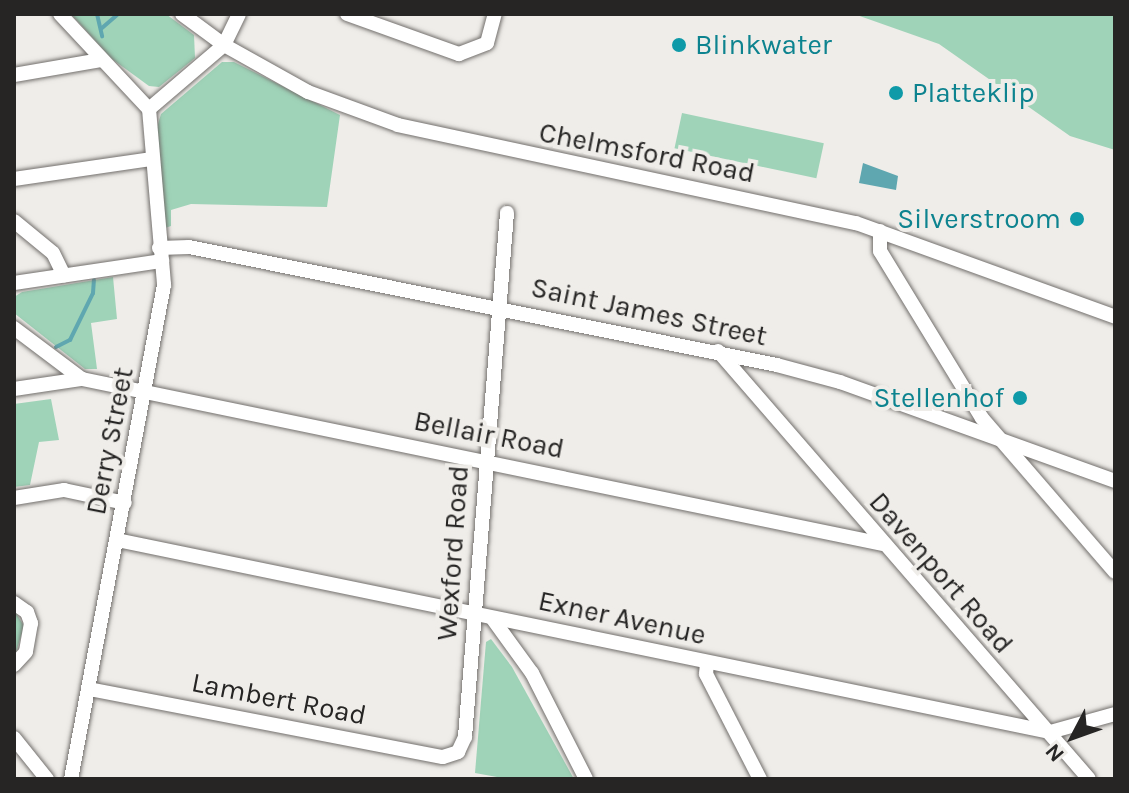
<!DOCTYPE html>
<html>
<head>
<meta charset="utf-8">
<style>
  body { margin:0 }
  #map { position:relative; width:1129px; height:793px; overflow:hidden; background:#efede9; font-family:Karla,sans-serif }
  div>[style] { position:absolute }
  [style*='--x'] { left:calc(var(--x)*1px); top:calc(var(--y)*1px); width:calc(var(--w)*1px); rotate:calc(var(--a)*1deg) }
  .green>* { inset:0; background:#9fd3b8; transform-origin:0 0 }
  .water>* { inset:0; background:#5fa7b0 }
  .stream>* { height:4px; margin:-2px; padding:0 2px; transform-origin:2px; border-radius:2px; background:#5fa7b0 }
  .roads { filter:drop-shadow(0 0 2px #726f6c) drop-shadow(0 0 2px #726f6c) }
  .minor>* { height:14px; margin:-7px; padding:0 7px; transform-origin:7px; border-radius:7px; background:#fff }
  .dots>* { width:22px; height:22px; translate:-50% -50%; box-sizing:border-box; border:4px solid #efede9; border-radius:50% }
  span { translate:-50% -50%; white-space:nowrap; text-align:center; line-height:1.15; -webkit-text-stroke:8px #efede9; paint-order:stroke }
  .culture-label { font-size:28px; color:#0d838f }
  .left { translate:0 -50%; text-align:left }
  .right { translate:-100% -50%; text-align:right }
  .street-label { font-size:28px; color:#262524 }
  .frame { position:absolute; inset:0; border:16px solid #262524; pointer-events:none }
  .north { position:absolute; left:1033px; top:697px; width:80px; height:80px; -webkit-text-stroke:6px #efede9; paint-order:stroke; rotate:229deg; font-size:22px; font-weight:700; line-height:32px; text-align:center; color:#262524 }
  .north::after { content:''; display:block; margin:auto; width:28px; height:36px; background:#262524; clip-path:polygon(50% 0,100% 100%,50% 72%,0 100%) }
</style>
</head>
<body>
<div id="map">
  <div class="green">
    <div style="clip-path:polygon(71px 14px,166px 14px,194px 35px,195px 58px,159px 87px,149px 86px,112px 59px)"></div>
    <div style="clip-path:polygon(854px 14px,1115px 14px,1115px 150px,1070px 136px,939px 44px)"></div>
    <div style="clip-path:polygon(222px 62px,234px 62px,340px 115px,327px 207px,191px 204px,171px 210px,171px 226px,165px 228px,156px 131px,161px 114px)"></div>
    <div style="left:682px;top:113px;width:145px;height:36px;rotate:12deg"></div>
    <div style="clip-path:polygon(113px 277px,117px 319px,91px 323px,97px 369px,85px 369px,14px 313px,14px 297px,22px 292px)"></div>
    <div style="clip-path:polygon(51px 399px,59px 440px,39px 442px,30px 485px,14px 487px,14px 404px)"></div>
    <div style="clip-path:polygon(14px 610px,24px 626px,14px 659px)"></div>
    <div style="clip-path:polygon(491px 639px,512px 667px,574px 779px,508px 779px,475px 773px,486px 642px)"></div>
  </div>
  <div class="water">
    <div style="clip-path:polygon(863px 163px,898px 176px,896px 190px,859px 183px)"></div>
  </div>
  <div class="stream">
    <div style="--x:97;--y:14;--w:23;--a:77"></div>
    <div style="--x:102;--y:28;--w:21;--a:-41"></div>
    <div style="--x:56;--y:347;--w:16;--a:-27"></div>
    <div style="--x:70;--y:340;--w:52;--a:-63.9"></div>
    <div style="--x:93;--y:293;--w:13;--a:-86"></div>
  </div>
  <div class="roads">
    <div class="minor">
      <div style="--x:60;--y:14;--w:130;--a:46.9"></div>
      <div style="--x:149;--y:109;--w:177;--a:85.1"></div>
      <div style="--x:164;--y:285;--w:503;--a:100.66"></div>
      <div style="--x:182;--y:14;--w:52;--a:36.4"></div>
      <div style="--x:224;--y:45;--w:96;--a:29.2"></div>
      <div style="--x:308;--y:92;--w:96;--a:20.1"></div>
      <div style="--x:398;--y:125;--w:468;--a:12.1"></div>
      <div style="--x:856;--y:223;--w:276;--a:19.9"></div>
      <div style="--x:347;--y:14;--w:119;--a:19.7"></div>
      <div style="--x:459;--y:54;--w:30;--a:-21"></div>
      <div style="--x:487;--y:43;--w:30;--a:-75"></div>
      <div style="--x:14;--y:75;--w:88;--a:-9.8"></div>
      <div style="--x:149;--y:109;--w:99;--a:-40.5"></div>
      <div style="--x:224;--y:45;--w:34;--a:-64"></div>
      <div style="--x:14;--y:179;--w:138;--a:-8.3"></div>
      <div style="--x:14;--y:221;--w:50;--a:39.4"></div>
      <div style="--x:53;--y:253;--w:25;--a:64"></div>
      <div style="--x:880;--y:231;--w:20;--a:90"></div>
      <div style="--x:880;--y:251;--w:196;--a:58.6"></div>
      <div style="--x:982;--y:418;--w:203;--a:49.2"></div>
      <div style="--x:159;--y:248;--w:30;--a:-2"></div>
      <div style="--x:189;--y:247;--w:600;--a:11.35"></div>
      <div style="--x:777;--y:365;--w:65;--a:15.1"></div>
      <div style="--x:840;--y:382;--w:292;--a:19.8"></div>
      <div style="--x:14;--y:283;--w:150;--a:-8.5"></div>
      <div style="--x:14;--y:328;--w:85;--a:36.9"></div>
      <div style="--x:718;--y:351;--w:566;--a:49.08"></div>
      <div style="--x:14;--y:389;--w:69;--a:-8.4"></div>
      <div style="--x:82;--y:379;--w:817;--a:11.65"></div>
      <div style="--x:14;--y:498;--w:51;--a:-9.1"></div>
      <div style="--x:64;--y:490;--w:62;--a:12"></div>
      <div style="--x:117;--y:540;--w:953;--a:11.63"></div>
      <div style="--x:1050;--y:732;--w:67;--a:-15.5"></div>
      <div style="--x:14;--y:603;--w:16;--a:35"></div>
      <div style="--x:27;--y:612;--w:12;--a:70"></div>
      <div style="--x:31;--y:623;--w:29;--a:100"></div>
      <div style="--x:26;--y:652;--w:18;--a:133"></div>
      <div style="--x:492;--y:618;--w:68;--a:54"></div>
      <div style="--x:532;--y:673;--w:119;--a:63"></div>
      <div style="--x:707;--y:663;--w:11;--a:95"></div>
      <div style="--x:706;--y:674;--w:118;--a:62.8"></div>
      <div style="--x:89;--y:689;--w:360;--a:10.9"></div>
      <div style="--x:443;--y:757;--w:16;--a:-18"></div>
      <div style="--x:458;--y:752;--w:17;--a:-65"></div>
      <div style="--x:465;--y:737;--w:526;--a:-85.42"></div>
      <div style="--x:14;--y:738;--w:53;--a:51.2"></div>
    </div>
  </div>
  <div class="dots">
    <div style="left:679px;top:45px;background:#0f9aa8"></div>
    <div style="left:896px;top:93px;background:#0f9aa8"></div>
    <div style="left:1077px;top:219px;background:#0f9aa8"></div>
    <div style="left:1020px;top:398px;background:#0f9aa8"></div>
  </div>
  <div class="culture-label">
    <span class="left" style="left:695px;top:45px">Blinkwater</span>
    <span class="left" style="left:912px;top:93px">Platteklip</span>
    <span class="right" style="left:1061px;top:219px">Silverstroom</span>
    <span class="right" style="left:1004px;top:398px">Stellenhof</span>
  </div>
  <div class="street-label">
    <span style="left:647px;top:153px;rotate:11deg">Chelmsford Road</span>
    <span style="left:649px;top:312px;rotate:12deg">Saint James Street</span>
    <span style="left:489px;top:435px;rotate:11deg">Bellair Road</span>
    <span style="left:110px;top:441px;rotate:-79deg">Derry Street</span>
    <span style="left:453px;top:553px;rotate:-86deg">Wexford Road</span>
    <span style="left:941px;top:573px;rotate:49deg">Davenport Road</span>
    <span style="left:622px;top:618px;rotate:12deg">Exner Avenue</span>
    <span style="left:279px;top:699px;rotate:11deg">Lambert Road</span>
  </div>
  <div class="frame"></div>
  <div class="north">N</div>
</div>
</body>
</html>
